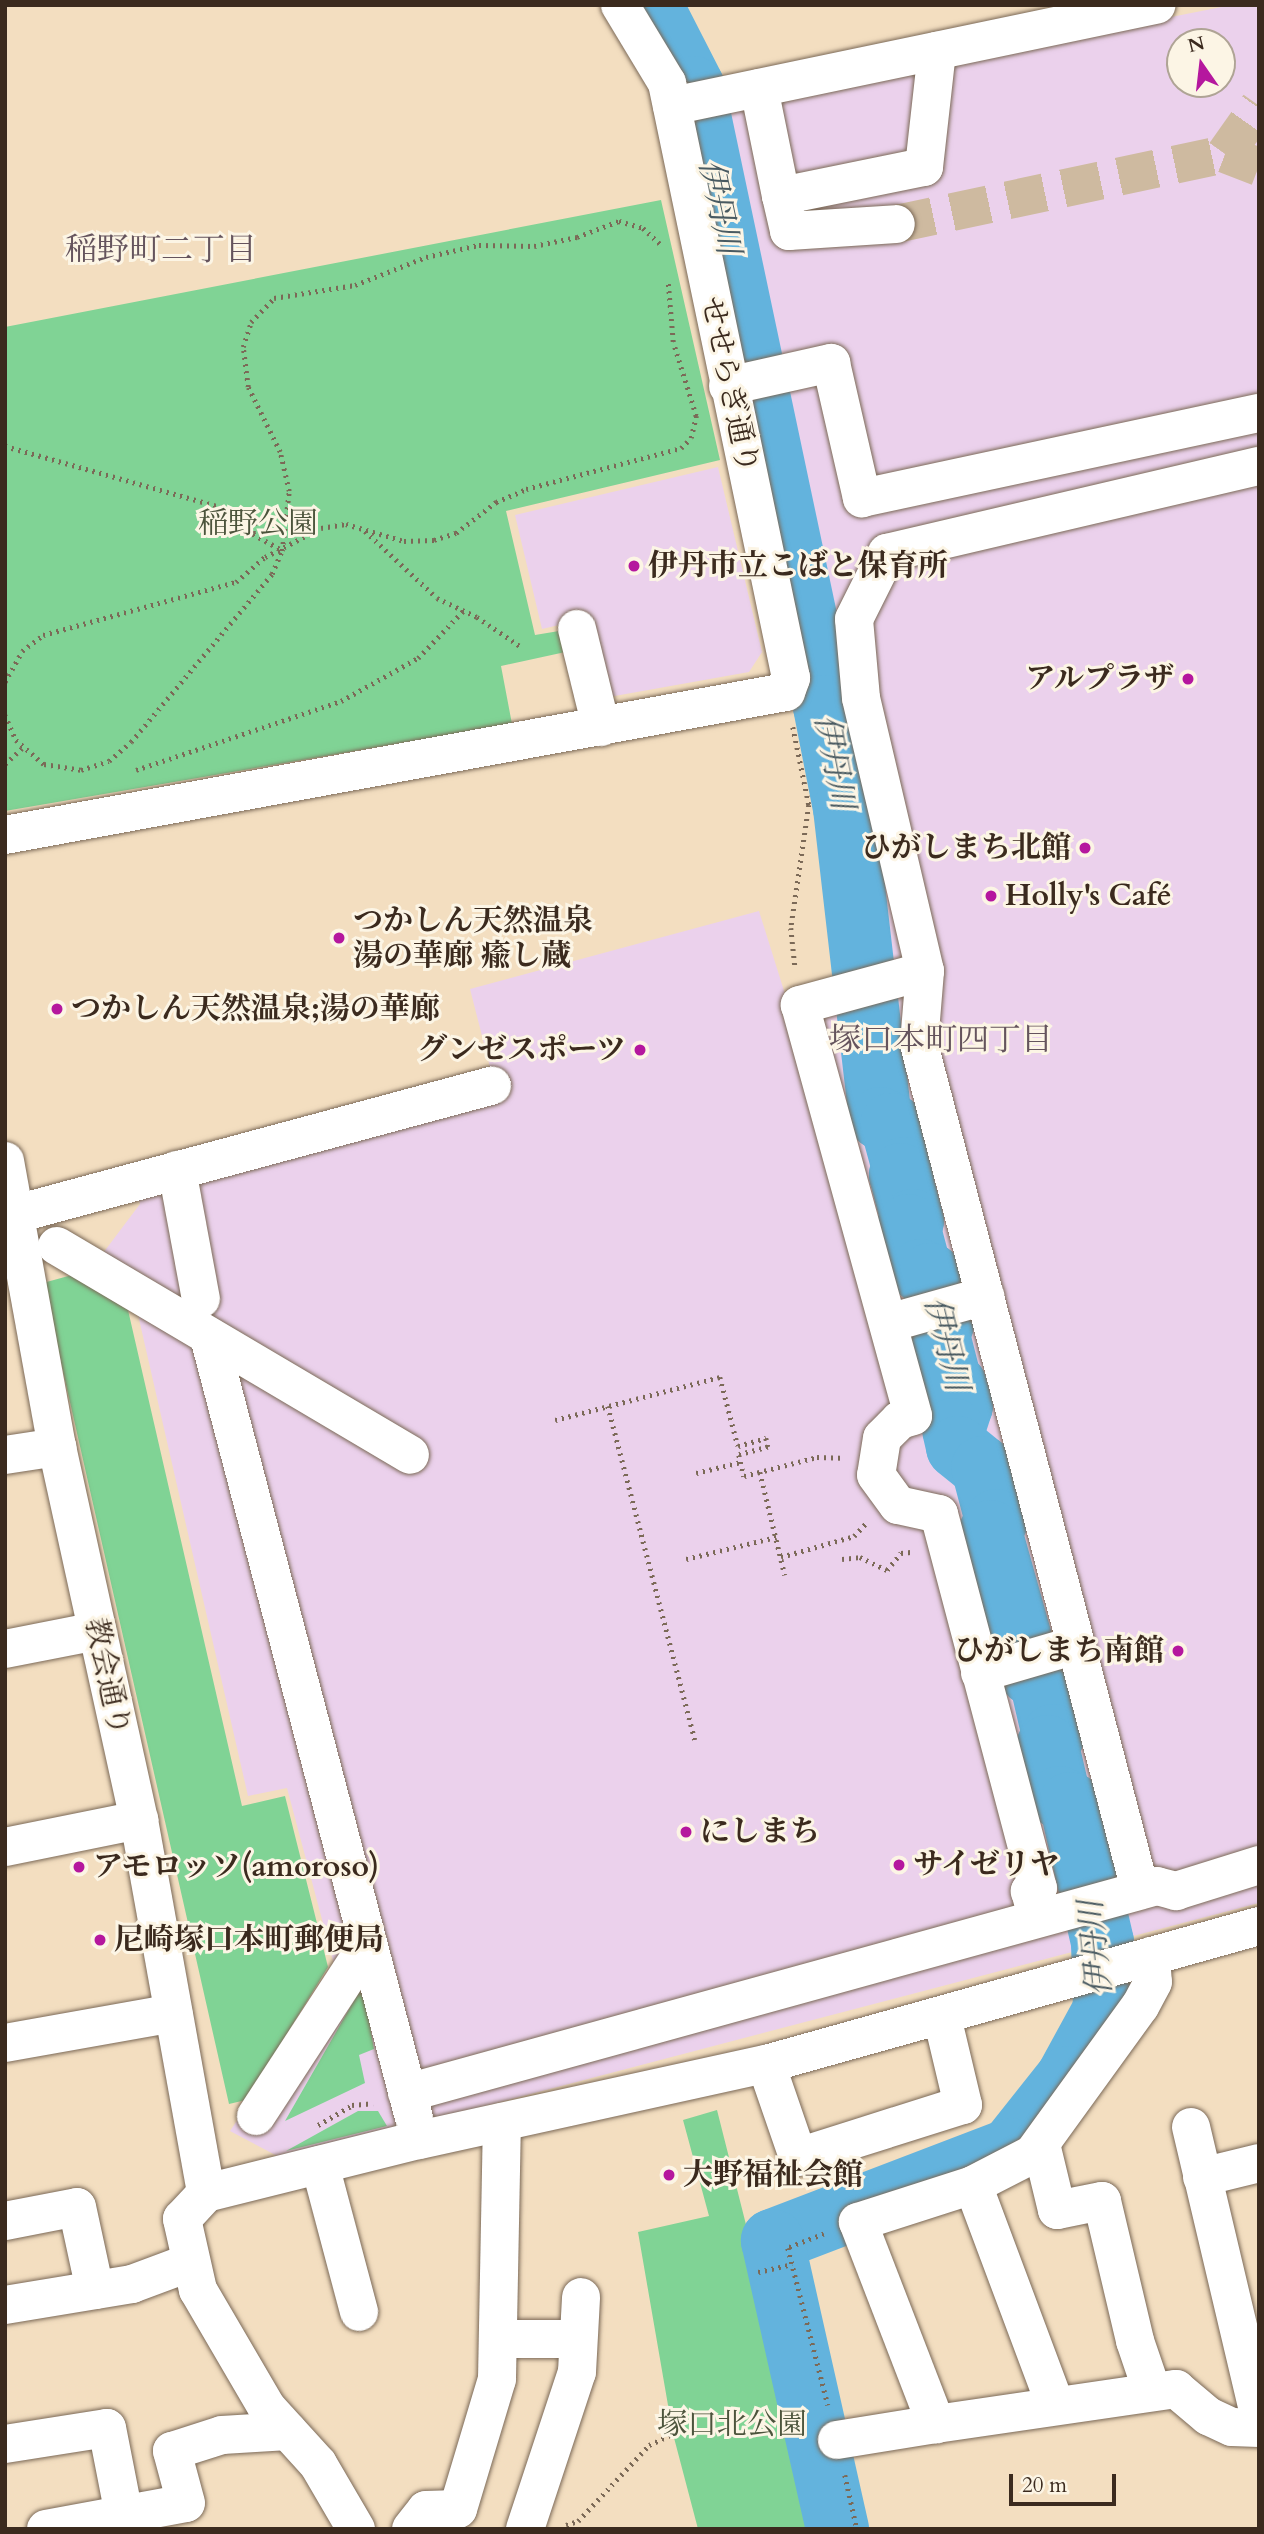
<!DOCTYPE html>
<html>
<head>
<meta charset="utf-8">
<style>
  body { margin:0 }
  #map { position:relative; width:1264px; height:2534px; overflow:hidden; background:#f3dec0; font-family:Cardo,"Noto Serif JP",serif }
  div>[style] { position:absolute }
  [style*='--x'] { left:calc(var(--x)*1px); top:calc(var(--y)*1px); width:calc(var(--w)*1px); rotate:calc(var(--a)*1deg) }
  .built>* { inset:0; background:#ebd1ec }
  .green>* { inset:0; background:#80d395 }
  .river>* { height:63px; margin:-31.5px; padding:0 31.5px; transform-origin:31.5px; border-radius:31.5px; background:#63b3dd }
  .minor-tunnel>* { height:38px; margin-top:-19px; transform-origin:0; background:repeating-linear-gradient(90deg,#cebaa0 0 38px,transparent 0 57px) }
  .path>* { height:4.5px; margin-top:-2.25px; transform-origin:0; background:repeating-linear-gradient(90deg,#7b6957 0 2px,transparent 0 7px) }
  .roads { filter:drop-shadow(0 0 2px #7b6957) drop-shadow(0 0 2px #7b6957) }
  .minor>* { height:38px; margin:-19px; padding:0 19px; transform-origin:19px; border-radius:19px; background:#fff }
  .dots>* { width:19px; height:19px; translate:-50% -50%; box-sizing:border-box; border:4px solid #fcf5e5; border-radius:50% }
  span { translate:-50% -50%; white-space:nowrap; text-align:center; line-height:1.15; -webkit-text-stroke:6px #fcf5e5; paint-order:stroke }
  .street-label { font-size:30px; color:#3b2a1e }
  .park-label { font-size:30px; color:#4c543c }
  .poi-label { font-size:30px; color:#3b2a1e; font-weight:700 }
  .left { translate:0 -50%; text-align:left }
  .right { translate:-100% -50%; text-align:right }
  .water-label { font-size:32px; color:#495a61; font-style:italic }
  .neighbourhood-label { font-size:32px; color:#65545d }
  .frame { position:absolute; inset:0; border:7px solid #3b2a1e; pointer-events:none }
  .north { position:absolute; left:1166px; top:28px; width:70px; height:70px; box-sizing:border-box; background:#fcf5e5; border:2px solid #afa495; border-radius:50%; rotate:346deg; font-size:19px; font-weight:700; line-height:28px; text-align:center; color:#3b2a1e }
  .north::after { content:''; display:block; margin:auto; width:24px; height:32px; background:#b5179e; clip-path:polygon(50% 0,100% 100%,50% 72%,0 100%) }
  .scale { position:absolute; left:1009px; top:2474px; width:107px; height:32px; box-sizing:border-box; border:4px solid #3b2a1e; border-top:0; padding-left:9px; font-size:21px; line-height:24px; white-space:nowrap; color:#3b2a1e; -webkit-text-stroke:5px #fcf5e5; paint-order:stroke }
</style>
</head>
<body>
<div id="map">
  <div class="built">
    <div style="clip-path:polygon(evenodd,1232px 5px,1259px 5px,1259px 1903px,283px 2159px,230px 2131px,336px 1972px,287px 1788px,248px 1796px,136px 1306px,88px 1273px,140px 1204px,130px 1171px,491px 1071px,470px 989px,759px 911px,785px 994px,890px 967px,748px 253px,713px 107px,1232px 5px,1180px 42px,1222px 42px,1222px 84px,1180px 84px,1180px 42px)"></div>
    <div style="clip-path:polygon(718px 467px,762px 652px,749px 672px,609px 697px,589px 618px,542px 629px,515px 515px)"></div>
  </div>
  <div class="green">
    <div style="clip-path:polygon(661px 200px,720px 460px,506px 511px,535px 635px,565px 630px,570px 651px,501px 666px,512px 724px,5px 811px,5px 327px)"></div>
    <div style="clip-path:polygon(72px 1275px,128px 1310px,242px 1806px,285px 1796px,328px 1967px,246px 2100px,229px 2104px,43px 1283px)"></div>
    <div style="clip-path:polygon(363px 1985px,374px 2049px,359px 2055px,365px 2083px,285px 2121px)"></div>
    <div style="clip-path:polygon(717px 2110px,758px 2272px,818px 2529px,698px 2529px,673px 2434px,638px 2232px,709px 2216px,683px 2120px)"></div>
    <div style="clip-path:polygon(358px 2111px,378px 2111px,387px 2126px,286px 2151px)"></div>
  </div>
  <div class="river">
    <div style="--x:651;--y:5;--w:92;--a:62.9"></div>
    <div style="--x:693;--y:87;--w:633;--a:78.05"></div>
    <div style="--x:824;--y:706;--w:104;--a:78.9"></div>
    <div style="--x:844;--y:808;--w:312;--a:83.4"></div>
    <div style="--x:880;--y:1118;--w:13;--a:29"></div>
    <div style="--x:891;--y:1124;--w:46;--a:74.7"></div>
    <div style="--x:903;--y:1168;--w:7;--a:117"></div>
    <div style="--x:900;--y:1174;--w:48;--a:75.4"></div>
    <div style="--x:912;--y:1220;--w:6;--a:129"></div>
    <div style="--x:908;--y:1225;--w:47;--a:75.1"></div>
    <div style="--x:920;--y:1270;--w:11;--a:22"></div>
    <div style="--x:930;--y:1274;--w:51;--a:76.5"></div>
    <div style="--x:942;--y:1324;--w:9;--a:126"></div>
    <div style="--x:937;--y:1331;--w:53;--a:75.7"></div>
    <div style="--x:950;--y:1382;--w:6;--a:31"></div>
    <div style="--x:955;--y:1385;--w:21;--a:73"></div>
    <div style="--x:961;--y:1405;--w:25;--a:108"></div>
    <div style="--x:953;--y:1429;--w:18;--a:77"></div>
    <div style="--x:957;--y:1447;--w:32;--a:39"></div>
    <div style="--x:982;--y:1467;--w:55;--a:75.2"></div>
    <div style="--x:996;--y:1520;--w:13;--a:119"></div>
    <div style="--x:990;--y:1531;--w:148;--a:74.3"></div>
    <div style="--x:1030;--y:1673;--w:12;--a:31"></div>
    <div style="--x:1040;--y:1679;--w:57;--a:76.9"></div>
    <div style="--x:1053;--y:1735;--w:13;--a:119"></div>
    <div style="--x:1047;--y:1746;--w:52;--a:76.8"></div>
    <div style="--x:1059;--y:1797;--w:13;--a:29"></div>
    <div style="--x:1070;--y:1803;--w:143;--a:77"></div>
    <div style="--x:1102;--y:1942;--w:67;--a:88.3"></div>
    <div style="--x:1104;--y:2009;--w:77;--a:118.6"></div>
    <div style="--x:1067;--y:2077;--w:92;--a:128.4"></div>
    <div style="--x:1010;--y:2149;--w:255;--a:159.1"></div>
    <div style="--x:772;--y:2240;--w:296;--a:77.3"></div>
  </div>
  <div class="minor-tunnel">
    <div style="--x:1225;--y:154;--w:59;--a:-54.7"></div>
    <div style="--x:896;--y:224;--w:336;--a:-12"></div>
    <div style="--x:1225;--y:154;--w:36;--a:21"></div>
  </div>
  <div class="path">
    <div style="--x:5;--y:446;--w:261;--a:15.8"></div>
    <div style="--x:256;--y:517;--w:17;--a:100"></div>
    <div style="--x:253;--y:534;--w:33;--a:29"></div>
    <div style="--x:365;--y:531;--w:98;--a:42.9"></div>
    <div style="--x:437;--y:598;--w:44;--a:25.4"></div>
    <div style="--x:477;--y:617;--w:55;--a:34"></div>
    <div style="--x:5;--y:682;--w:35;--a:-61"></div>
    <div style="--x:22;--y:651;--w:26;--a:-37"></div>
    <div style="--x:43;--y:635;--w:200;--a:-15.4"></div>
    <div style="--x:236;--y:582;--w:38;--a:-41"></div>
    <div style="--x:265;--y:557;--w:63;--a:-27.4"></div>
    <div style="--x:321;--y:528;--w:25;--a:-9"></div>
    <div style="--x:346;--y:524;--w:60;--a:16.3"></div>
    <div style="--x:404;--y:541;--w:30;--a:-2"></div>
    <div style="--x:434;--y:540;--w:23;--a:-18"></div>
    <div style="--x:456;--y:533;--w:51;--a:-37.8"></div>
    <div style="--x:496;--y:502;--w:33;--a:-23"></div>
    <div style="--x:526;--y:489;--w:160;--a:-14.8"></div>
    <div style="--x:681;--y:448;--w:14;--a:-45"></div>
    <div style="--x:691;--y:438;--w:23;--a:-77"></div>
    <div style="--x:696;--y:416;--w:77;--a:-107.3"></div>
    <div style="--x:673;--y:342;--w:60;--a:-94.8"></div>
    <div style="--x:5;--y:715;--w:27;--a:66"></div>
    <div style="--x:16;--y:740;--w:37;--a:41"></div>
    <div style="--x:44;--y:764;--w:37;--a:9"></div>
    <div style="--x:81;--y:770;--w:29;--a:-18"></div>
    <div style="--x:109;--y:761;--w:29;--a:-41"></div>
    <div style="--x:131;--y:742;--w:219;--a:-50"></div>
    <div style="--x:272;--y:574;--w:25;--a:-67"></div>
    <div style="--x:282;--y:551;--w:60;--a:-83.3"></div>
    <div style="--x:289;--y:491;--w:40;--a:-103"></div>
    <div style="--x:280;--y:452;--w:72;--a:-116.2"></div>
    <div style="--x:248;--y:387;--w:40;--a:-97.1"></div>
    <div style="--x:243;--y:347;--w:26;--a:-72"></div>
    <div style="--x:251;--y:322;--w:33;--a:-46"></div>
    <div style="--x:274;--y:298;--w:82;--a:-9.1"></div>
    <div style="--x:355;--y:285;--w:76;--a:-21.5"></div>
    <div style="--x:426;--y:257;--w:54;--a:-12.8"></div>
    <div style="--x:479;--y:245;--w:55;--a:1"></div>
    <div style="--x:534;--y:246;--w:44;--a:-11.8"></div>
    <div style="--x:577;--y:237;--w:45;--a:-20.9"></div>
    <div style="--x:619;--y:221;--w:25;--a:16"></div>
    <div style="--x:643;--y:228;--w:26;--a:43"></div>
    <div style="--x:793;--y:727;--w:80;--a:78.4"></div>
    <div style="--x:809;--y:805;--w:124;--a:98.3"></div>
    <div style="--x:791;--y:928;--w:39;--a:84"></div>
    <div style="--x:5;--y:764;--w:23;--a:-43"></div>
    <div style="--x:136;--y:770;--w:216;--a:-18.6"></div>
    <div style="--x:341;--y:701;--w:88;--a:-29.2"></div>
    <div style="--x:418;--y:658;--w:66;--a:-46.2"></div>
    <div style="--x:608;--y:1406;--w:345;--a:75.4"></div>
    <div style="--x:555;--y:1420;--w:171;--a:-14.6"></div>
    <div style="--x:720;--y:1377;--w:71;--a:75.4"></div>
    <div style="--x:738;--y:1446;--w:29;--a:-16"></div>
    <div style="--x:766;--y:1438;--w:9;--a:77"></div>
    <div style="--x:768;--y:1447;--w:30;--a:165"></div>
    <div style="--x:739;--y:1455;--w:22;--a:77"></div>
    <div style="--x:744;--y:1476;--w:75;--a:-14.6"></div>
    <div style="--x:817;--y:1457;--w:24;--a:2"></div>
    <div style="--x:760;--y:1472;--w:106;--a:76.4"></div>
    <div style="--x:696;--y:1473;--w:46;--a:-13.7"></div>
    <div style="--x:781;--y:1557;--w:76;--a:-16"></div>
    <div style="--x:854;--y:1536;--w:18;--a:-47"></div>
    <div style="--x:686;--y:1559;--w:93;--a:-13.7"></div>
    <div style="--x:842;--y:1559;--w:18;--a:-6"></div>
    <div style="--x:860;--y:1557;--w:30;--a:26"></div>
    <div style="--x:887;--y:1570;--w:22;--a:-51"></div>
    <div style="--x:901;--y:1553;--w:10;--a:-6"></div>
    <div style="--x:318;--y:2125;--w:39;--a:-30"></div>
    <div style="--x:352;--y:2105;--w:21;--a:-5"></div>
    <div style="--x:824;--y:2234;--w:39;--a:159"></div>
    <div style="--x:788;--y:2248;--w:162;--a:75.7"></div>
    <div style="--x:758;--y:2272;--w:35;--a:-13"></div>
    <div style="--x:845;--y:2475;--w:55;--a:77.5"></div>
    <div style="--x:566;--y:2525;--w:13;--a:-18"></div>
    <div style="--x:578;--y:2521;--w:104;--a:-46.9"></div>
    <div style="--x:649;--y:2445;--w:26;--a:-25"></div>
  </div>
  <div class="roads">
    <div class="minor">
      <div style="--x:759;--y:88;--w:110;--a:78.5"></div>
      <div style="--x:781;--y:196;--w:146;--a:-11.5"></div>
      <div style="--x:924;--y:167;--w:117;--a:-83.6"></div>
      <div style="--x:672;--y:106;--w:495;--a:-11.8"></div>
      <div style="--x:781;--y:196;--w:36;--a:77"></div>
      <div style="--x:789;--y:231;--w:107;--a:-3.7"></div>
      <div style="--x:728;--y:386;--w:106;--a:-12.6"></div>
      <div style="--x:831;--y:363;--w:139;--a:77.1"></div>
      <div style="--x:862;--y:498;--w:406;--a:-12.1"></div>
      <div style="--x:577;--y:629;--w:101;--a:76.2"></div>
      <div style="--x:5;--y:835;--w:794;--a:-10.38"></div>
      <div style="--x:786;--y:692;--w:15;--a:-70"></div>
      <div style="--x:791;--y:678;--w:608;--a:-101.77"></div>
      <div style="--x:667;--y:83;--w:91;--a:-121.1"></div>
      <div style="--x:925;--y:971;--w:130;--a:164.8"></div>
      <div style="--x:800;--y:1005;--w:426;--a:74.6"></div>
      <div style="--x:913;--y:1416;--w:14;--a:163"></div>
      <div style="--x:900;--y:1420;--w:25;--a:135"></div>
      <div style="--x:882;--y:1438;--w:37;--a:99"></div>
      <div style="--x:876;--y:1475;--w:37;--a:54"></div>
      <div style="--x:898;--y:1505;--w:42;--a:12.4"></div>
      <div style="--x:939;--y:1514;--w:387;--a:75.2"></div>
      <div style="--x:1038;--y:1888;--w:9;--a:159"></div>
      <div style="--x:1030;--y:1891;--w:16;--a:75"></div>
      <div style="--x:5;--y:1161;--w:291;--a:79.7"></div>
      <div style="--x:57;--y:1447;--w:382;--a:77.6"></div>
      <div style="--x:139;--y:1820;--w:379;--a:79.8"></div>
      <div style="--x:177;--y:1170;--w:131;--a:79.5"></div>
      <div style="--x:16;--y:1214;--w:493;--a:-15.1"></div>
      <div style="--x:57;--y:1246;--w:410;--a:30.6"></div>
      <div style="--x:889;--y:1323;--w:100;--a:-15.7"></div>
      <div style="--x:209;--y:1337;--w:807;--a:75.29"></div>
      <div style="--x:5;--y:1455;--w:53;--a:-8.7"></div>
      <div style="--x:5;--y:1649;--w:94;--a:-11.1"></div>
      <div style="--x:980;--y:1673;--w:100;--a:-16.3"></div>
      <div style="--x:5;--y:1847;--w:137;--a:-11.4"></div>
      <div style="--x:1138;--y:1882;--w:866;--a:-104.65"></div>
      <div style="--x:919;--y:1044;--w:73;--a:-85.3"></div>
      <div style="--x:925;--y:971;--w:280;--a:-103.2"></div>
      <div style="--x:861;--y:698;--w:79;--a:-95.1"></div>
      <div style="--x:854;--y:619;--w:74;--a:-63.4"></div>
      <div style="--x:887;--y:553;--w:382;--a:-13.2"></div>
      <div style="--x:1151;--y:1956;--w:26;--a:86"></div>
      <div style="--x:1153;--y:1982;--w:27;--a:118"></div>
      <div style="--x:1140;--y:2006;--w:183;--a:125.9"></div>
      <div style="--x:1033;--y:2154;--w:68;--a:152.7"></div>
      <div style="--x:973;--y:2185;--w:121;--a:162.2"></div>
      <div style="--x:858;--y:2222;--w:217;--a:68.9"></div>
      <div style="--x:936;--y:2424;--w:243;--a:-8.3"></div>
      <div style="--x:1176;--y:2389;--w:42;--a:40.2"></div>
      <div style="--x:1208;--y:2416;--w:26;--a:25"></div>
      <div style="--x:1232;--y:2427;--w:27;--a:2"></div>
      <div style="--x:5;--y:2043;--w:171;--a:-10.1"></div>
      <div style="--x:766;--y:2064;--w:98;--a:71"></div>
      <div style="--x:798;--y:2157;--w:173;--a:-17.5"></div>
      <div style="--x:963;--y:2105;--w:90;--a:-103.4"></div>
      <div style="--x:407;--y:2093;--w:778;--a:-15.43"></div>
      <div style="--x:1157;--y:1886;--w:20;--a:15"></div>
      <div style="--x:1176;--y:1891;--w:87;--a:-17.4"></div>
      <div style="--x:256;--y:2116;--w:205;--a:-56.9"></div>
      <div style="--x:1191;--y:2127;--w:295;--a:76.7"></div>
      <div style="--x:1041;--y:2144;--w:68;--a:76.4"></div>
      <div style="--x:1057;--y:2210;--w:46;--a:-11.3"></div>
      <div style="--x:1102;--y:2201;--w:144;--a:76.7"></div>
      <div style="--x:1135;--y:2341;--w:53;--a:71.2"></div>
      <div style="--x:320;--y:2165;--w:152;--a:75.1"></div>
      <div style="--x:1202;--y:2177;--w:59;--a:-13.8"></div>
      <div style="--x:973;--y:2185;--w:234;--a:69.5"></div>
      <div style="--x:5;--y:2221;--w:73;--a:-11"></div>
      <div style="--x:77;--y:2207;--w:85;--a:77.8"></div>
      <div style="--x:5;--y:2305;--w:129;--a:-9.4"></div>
      <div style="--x:132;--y:2284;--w:63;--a:-20.4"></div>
      <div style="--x:498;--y:2339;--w:79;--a:0"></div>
      <div style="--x:837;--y:2440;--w:100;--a:-9.2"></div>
      <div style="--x:5;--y:2444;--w:103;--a:-8.9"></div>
      <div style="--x:107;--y:2428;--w:89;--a:78.9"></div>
      <div style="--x:46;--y:2529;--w:142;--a:-10.5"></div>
      <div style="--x:186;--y:2503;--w:54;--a:-105.1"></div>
      <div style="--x:172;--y:2451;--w:52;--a:-17.7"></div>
      <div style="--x:222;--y:2435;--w:66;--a:-3.5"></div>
      <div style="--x:356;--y:2529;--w:75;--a:-120.3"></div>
      <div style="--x:318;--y:2464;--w:76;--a:-132.3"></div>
      <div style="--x:267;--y:2408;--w:137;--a:-120.3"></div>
      <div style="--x:198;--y:2290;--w:73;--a:-102.7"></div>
      <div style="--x:182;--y:2219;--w:35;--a:-47"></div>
      <div style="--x:206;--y:2193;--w:219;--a:-14"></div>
      <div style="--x:419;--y:2140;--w:355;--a:-12.4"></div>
      <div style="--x:766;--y:2064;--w:512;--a:-15.64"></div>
      <div style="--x:411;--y:2529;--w:24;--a:-52"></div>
      <div style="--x:426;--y:2510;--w:32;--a:-2"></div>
      <div style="--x:458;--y:2509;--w:136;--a:-73.3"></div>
      <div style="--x:497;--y:2379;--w:257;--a:-88.9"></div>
      <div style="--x:525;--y:2529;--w:165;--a:-71.7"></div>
      <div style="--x:577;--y:2372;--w:75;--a:-86.9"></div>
    </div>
  </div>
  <div class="dots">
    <div style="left:634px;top:566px;background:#b5179e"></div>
    <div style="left:1188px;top:679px;background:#b5179e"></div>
    <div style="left:1085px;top:848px;background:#b5179e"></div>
    <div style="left:991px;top:896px;background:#b5179e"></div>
    <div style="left:339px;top:938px;background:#b5179e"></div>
    <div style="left:57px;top:1009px;background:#b5179e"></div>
    <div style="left:640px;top:1050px;background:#b5179e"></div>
    <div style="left:1178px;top:1651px;background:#b5179e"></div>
    <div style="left:686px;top:1832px;background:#b5179e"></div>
    <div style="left:899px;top:1865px;background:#b5179e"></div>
    <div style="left:79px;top:1867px;background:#b5179e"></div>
    <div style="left:100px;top:1940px;background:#b5179e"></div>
    <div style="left:669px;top:2175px;background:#b5179e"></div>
  </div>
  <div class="street-label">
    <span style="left:729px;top:385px;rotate:78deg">せせらぎ通り</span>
    <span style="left:107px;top:1677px;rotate:78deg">教会通り</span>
  </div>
  <div class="park-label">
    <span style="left:258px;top:524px">稲野公園</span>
    <span style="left:732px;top:2425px">塚口北公園</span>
  </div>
  <div class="poi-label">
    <span class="left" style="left:648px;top:566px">伊丹市立こばと保育所</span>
    <span class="right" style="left:1174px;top:679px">アルプラザ</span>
    <span class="right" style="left:1071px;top:848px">ひがしまち北館</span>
    <span class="left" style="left:1005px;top:896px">Holly's Café</span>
    <span class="left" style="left:353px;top:938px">つかしん天然温泉<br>湯の華廊 瘉し蔵</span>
    <span class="left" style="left:71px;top:1009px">つかしん天然温泉;湯の華廊</span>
    <span class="right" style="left:626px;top:1050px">グンゼスポーツ</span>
    <span class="right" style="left:1164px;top:1651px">ひがしまち南館</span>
    <span class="left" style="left:700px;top:1832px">にしまち</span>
    <span class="left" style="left:913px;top:1865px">サイゼリヤ</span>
    <span class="left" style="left:93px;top:1867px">アモロッソ(amoroso)</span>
    <span class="left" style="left:114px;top:1940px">尼崎塚口本町郵便局</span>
    <span class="left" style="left:683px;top:2175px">大野福祉会館</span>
  </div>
  <div class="water-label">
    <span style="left:719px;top:207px;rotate:78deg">伊丹川</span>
    <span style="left:834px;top:762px;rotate:79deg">伊丹川</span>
    <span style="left:946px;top:1344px;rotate:76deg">伊丹川</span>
    <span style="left:1096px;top:1948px;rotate:-96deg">伊丹川</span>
  </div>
  <div class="neighbourhood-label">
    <span style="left:161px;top:250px">稲野町二丁目</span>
    <span style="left:941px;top:1040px">塚口本町四丁目</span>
  </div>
  <div class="frame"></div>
  <div class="north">N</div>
  <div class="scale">20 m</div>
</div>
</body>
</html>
